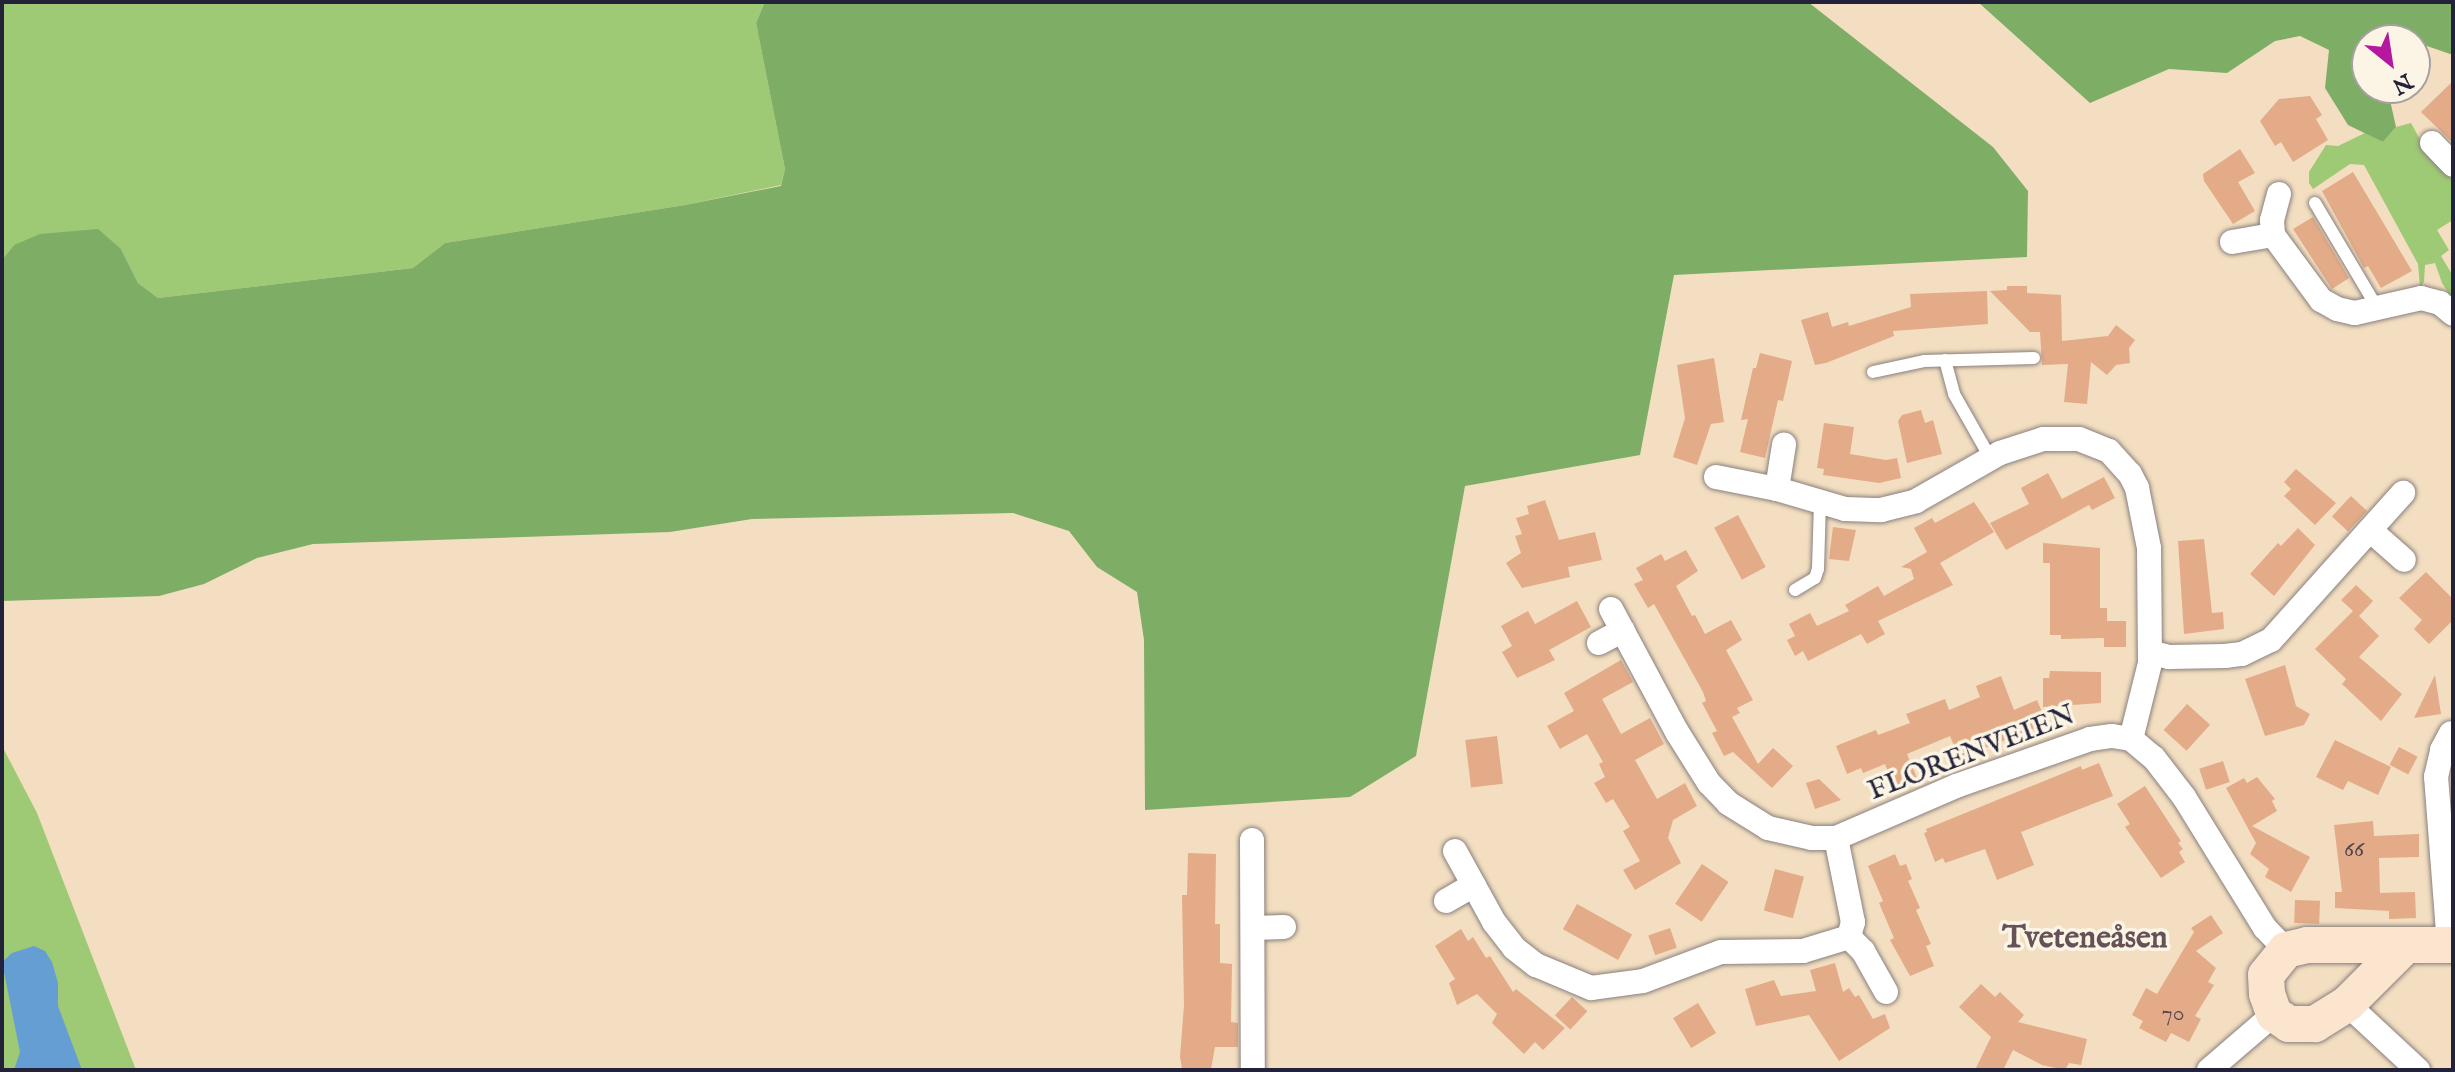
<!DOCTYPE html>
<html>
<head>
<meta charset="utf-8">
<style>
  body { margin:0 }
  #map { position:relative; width:2455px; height:1072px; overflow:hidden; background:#f3dec1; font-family:"IM FELL English",serif }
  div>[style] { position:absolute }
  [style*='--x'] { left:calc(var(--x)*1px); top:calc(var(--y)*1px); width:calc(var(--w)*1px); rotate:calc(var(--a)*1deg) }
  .green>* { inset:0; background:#9ec975 }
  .forest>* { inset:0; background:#7ead66 }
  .water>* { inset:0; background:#659ed3 }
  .building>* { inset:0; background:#e3ab88; transform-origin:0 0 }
  .roads { filter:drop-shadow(0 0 2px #8a807e) drop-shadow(0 0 2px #8a807e) }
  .lane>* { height:12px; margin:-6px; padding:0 6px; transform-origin:6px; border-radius:6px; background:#fff }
  .street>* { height:24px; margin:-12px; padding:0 12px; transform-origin:12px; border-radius:12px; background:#fff }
  .secondary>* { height:36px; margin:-18px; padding:0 18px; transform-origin:18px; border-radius:18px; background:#fce5cf }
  span { translate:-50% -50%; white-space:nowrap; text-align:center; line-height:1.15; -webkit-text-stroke:7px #fcf5e5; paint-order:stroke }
  .number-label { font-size:24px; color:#52444e }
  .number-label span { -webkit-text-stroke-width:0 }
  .street-label { font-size:28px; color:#22223b }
  .quarter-label { font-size:32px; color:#665256; font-weight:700 }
  .frame { position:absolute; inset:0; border:4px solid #22223b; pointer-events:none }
  .north { position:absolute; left:2351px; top:24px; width:80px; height:80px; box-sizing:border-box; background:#fcf5e5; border:2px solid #a5a1a1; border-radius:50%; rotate:150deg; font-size:22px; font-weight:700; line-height:32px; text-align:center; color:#22223b }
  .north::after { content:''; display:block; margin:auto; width:28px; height:36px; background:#b5179e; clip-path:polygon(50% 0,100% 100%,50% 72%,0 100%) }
</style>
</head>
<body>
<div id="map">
  <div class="green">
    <div style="clip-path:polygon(2px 2px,765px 2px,756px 23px,785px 169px,781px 185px,685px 205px,445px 243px,413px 268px,158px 298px,138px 283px,121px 249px,14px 245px,2px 260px)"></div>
    <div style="clip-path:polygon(2411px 123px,2422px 143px,2453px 180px,2453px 220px,2437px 230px,2449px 250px,2441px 256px,2453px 276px,2453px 300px,2442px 283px,2435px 263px,2425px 265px,2424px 282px,2420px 287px,2418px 264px,2364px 165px,2350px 164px,2313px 189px,2309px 183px,2309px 172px,2326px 145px,2338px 146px,2365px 133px,2383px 142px,2396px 127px)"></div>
    <div style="clip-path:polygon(2px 746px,37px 813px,136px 1070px,2px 1070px)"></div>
  </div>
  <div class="forest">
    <div style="clip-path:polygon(765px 2px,1808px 2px,1993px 147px,2028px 191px,2027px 257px,1674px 275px,1640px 455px,1465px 486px,1416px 756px,1350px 797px,1145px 810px,1144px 640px,1137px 592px,1097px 567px,1069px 531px,1013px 513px,752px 519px,670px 532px,313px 544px,257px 558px,204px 584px,159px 596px,2px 601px,2px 260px,14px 245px,40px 234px,98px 229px,121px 249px,138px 283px,158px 298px,413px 268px,445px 243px,685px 205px,781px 186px,785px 169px,756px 23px)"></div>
    <div style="clip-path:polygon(1978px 2px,2453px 2px,2453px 55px,2427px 46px,2427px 63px,2420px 79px,2415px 81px,2415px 40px,2367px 40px,2367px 88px,2398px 88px,2390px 100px,2396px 127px,2383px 142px,2348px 125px,2325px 88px,2329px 50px,2300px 36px,2275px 41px,2227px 73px,2169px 69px,2090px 103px)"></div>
  </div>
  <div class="water">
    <div style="clip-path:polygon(34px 946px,45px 951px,52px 962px,58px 983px,58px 1006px,82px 1070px,14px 1070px,20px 1052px,2px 962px,12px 953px)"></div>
  </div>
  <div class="building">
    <div style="clip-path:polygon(2453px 81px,2453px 143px,2421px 112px)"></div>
    <div style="clip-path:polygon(2310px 96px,2322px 115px,2316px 119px,2328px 140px,2293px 162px,2281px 142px,2275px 146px,2260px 121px,2279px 99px)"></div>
    <div style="clip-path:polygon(2240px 149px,2255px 173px,2238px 182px,2255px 211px,2233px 224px,2204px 181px,2203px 174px)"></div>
    <div style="clip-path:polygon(2353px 172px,2412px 271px,2381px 288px,2368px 266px,2364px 268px,2322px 191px)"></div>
    <div style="clip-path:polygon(2313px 217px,2349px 278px,2332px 289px,2293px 229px)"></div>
    <div style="clip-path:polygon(2007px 286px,2027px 286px,2027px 293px,2061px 295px,2062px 341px,2108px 336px,2116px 325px,2135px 340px,2129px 348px,2130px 363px,2116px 365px,2107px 375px,2091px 362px,2087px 404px,2064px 402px,2068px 364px,2042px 365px,2040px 332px,2030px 332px,1990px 291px,2007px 290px)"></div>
    <div style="clip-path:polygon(1987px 291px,1988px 324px,1893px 331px,1894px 336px,1826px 363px,1815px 365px,1801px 320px,1828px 312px,1832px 327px,1848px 322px,1849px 326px,1911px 307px,1910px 294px)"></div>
    <div style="clip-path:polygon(1760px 353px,1792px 361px,1783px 401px,1778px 400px,1765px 458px,1740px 452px,1748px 419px,1741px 420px,1753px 368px,1756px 368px)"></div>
    <div style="clip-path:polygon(1714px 358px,1724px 422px,1711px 424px,1697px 465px,1673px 457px,1685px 418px,1677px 365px)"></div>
    <div style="clip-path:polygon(1921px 410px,1925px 423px,1933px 420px,1942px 454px,1907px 463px,1898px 421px,1902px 415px)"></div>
    <div style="clip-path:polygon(1824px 423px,1854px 427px,1850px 454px,1886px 460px,1897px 458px,1901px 478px,1879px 483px,1823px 475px,1824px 469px,1817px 468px)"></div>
    <div style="clip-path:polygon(2296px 469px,2336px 503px,2315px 525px,2284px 496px,2291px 489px,2284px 482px)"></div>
    <div style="clip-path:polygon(2048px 473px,2062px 499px,2104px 477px,2115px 498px,2092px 510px,2089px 505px,2006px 550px,1990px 523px,2029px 504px,2021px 488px)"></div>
    <div style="left:2351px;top:496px;width:22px;height:28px;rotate:43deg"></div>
    <div style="clip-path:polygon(1545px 500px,1559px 540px,1595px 532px,1602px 560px,1568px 567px,1570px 577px,1522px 588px,1506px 563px,1521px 553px,1515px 536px,1522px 534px,1516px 518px,1529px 514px,1527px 506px)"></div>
    <div style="clip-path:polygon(1974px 502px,1994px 532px,1940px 563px,1953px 585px,1878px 621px,1885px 634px,1867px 644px,1861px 634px,1808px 661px,1803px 651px,1795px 656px,1787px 640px,1795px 636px,1789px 624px,1810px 613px,1817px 626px,1849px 611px,1845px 605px,1878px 586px,1884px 596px,1914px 579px,1911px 569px,1901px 567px,1927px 552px,1914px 528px,1932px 518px,1935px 523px)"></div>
    <div style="left:1738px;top:515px;width:59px;height:27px;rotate:62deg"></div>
    <div style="clip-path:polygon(1833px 527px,1856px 530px,1849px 561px,1829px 559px)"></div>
    <div style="clip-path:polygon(2298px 528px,2315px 545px,2274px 596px,2250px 574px,2278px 543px,2281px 546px)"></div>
    <div style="clip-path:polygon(2204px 539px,2212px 613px,2223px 612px,2224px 629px,2184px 634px,2178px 541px)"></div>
    <div style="clip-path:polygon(2043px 543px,2100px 548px,2100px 608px,2107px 608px,2107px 621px,2126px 621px,2126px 647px,2104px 647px,2104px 638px,2061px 639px,2061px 635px,2050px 635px,2050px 563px,2043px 563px)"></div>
    <div style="clip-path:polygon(1686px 550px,1698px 571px,1676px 586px,1692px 616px,1695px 615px,1705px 634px,1731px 620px,1742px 640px,1726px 650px,1753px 700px,1737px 708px,1740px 713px,1732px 717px,1758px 764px,1773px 748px,1793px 766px,1772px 788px,1733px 752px,1724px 756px,1712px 733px,1717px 731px,1702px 703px,1706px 701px,1703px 692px,1654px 604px,1648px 608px,1634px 584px,1643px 580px,1636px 568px,1661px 554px,1665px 561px)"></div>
    <div style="clip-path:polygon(2426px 572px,2453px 599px,2453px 620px,2429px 644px,2414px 629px,2422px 620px,2399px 598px)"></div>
    <div style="clip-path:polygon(2356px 585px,2373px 601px,2359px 616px,2379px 636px,2359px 657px,2402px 694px,2381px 721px,2342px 684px,2346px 679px,2315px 649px,2353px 611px,2341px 600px)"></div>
    <div style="clip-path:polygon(1577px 601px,1591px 627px,1549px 650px,1555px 660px,1517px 678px,1502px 652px,1512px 646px,1501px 626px,1528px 611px,1535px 624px)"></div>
    <div style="clip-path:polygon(1621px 660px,1633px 682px,1602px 699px,1621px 734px,1650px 718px,1664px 744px,1635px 760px,1657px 799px,1685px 783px,1697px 806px,1673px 820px,1668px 838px,1681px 863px,1635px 890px,1623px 870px,1640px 861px,1623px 831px,1630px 827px,1613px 799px,1606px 803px,1594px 783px,1605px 777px,1599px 764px,1603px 762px,1587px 734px,1560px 749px,1547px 726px,1574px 711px,1564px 693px)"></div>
    <div style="clip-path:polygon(2285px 665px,2296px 706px,2310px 714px,2304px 725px,2265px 736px,2245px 679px)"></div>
    <div style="clip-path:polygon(2050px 671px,2101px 672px,2101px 703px,2043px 707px,2043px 678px,2049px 678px)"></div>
    <div style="clip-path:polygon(2435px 675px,2441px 714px,2414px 718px)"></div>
    <div style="clip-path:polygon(2001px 676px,2014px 710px,2037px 700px,2047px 724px,1959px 758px,1950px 736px,1907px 754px,1917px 778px,1894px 787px,1885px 764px,1863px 773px,1861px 768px,1847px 774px,1836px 746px,1876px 730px,1878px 735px,1910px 723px,1906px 714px,1945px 699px,1949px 710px,1980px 697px,1976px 686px)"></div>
    <div style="left:2187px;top:704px;width:31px;height:35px;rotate:42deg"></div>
    <div style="left:1497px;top:736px;width:48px;height:32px;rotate:83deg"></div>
    <div style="clip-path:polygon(2335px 740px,2391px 767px,2378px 795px,2348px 781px,2343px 790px,2316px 777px)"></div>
    <div style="left:2399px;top:747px;width:21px;height:20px;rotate:28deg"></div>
    <div style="left:2223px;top:761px;width:22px;height:25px;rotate:72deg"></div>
    <div style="clip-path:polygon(2099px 763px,2113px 796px,2021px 832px,2034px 865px,1997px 880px,1985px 849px,1945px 863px,1943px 858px,1935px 862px,1924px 833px,1927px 832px,1926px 829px,2081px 766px,2082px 770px)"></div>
    <div style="clip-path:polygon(2257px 777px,2275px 799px,2272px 801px,2277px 811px,2252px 826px,2310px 857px,2291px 892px,2265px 877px,2269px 869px,2250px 854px,2256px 843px,2226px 788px,2244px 778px,2247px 783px)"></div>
    <div style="clip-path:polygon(1819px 779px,1841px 800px,1815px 809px,1806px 783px)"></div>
    <div style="clip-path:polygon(2145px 786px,2181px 841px,2178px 843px,2183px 849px,2179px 852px,2185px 862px,2161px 878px,2125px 827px,2130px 824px,2117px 804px)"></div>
    <div style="clip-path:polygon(2373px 821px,2374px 836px,2419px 834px,2419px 857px,2379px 858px,2380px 893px,2415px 892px,2416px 918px,2389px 919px,2389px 911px,2335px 908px,2335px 892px,2342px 892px,2334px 825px)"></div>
    <div style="clip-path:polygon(1188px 853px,1216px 854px,1215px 924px,1220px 924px,1220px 963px,1232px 964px,1231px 1022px,1238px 1023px,1238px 1047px,1215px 1047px,1211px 1069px,1182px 1068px,1180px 1057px,1184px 1005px,1182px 895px,1187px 895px)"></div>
    <div style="clip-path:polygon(1895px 854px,1900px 866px,1906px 864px,1912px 879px,1908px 881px,1920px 908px,1916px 910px,1931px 944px,1926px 946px,1934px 966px,1910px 976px,1890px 940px,1894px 938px,1879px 903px,1883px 901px,1868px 866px)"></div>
    <div style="left:1702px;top:864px;width:32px;height:48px;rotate:34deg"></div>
    <div style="left:1775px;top:869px;width:30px;height:43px;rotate:15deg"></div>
    <div style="left:2295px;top:900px;width:25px;height:23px;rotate:2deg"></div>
    <div style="left:1577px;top:904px;width:63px;height:29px;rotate:29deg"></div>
    <div style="clip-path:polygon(2211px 915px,2223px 933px,2196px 951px,2216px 968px,2208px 982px,2214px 985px,2195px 1016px,2201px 1019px,2189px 1042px,2171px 1033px,2166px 1042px,2139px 1028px,2143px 1021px,2132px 1015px,2146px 988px,2157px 994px,2194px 932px,2191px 928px)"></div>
    <div style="left:1670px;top:928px;width:21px;height:23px;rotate:71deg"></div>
    <div style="clip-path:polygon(1461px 929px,1468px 941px,1473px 937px,1486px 958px,1490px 956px,1513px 992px,1516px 989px,1565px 1028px,1543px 1050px,1535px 1042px,1524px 1054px,1492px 1023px,1497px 1014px,1477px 994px,1457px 1005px,1449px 983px,1455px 979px,1435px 946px)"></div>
    <div style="clip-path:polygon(1835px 963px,1843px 992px,1849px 988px,1855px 997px,1859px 995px,1873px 1019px,1885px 1014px,1890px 1028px,1839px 1061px,1809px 1015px,1756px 1026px,1745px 989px,1774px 980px,1781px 996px,1816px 991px,1810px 970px)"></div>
    <div style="clip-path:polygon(1981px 984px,1995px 997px,2000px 992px,2024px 1015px,2018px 1022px,2087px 1039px,2081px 1065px,2069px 1063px,2065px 1070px,2042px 1065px,2013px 1050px,2003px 1070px,1975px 1070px,1991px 1037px,1959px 1007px)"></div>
    <div style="left:1572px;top:997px;width:21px;height:25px;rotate:43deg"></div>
    <div style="left:1698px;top:1003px;width:35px;height:29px;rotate:59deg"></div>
  </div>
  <div class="roads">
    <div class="lane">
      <div style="--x:2315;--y:203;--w:123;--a:59.3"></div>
      <div style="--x:1945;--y:360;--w:35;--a:75"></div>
      <div style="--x:1954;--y:394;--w:75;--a:60.4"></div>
      <div style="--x:1873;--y:372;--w:52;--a:-12.2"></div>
      <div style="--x:1924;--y:361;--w:110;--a:-1.6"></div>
      <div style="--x:1795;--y:590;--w:23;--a:-31"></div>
      <div style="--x:1815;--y:578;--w:9;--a:-72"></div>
      <div style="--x:1818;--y:569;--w:66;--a:-88.3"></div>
    </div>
    <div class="street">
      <div style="--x:2432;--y:143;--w:30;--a:46"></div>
      <div style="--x:2279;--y:194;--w:27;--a:105"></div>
      <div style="--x:2272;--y:220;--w:15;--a:86"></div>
      <div style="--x:2273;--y:235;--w:81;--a:53.6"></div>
      <div style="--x:2321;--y:300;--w:18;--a:29"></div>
      <div style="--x:2337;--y:309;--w:18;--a:13"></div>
      <div style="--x:2355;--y:313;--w:68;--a:-12.8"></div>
      <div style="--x:2421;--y:298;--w:20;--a:15"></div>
      <div style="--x:2440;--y:303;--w:17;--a:40"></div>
      <div style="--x:2232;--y:242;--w:42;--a:-9.7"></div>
      <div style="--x:1716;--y:477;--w:62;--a:11.1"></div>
      <div style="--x:1777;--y:489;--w:71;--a:16.4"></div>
      <div style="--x:1845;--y:509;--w:36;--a:2"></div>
      <div style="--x:1881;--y:510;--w:36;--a:-14"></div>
      <div style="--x:1916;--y:501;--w:97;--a:-29.7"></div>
      <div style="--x:2000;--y:453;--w:45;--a:-18"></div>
      <div style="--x:2043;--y:439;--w:36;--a:0"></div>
      <div style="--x:2079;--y:439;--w:32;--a:22"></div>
      <div style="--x:2109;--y:451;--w:31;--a:48"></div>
      <div style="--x:2130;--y:474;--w:16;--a:63"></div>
      <div style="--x:2137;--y:488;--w:61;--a:78.7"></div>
      <div style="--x:2149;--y:548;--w:115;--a:89.5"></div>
      <div style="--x:2150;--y:663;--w:78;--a:104"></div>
      <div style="--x:1777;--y:489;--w:45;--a:-81"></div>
      <div style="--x:2370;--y:530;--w:45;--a:41.4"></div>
      <div style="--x:1611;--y:609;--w:140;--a:61.8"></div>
      <div style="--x:1677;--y:732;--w:60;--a:57.9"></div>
      <div style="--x:1709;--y:783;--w:28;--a:46"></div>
      <div style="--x:1728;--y:803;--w:47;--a:32"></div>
      <div style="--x:1768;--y:828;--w:45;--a:12.8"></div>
      <div style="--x:1812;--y:838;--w:24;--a:0"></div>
      <div style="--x:1836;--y:838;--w:131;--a:-23.4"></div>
      <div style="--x:1956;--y:786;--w:142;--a:-19.3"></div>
      <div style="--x:2090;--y:739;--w:22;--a:-8"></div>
      <div style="--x:2112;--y:736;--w:19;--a:9"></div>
      <div style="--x:2131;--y:739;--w:30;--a:40"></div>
      <div style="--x:2154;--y:758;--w:49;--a:52.4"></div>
      <div style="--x:2184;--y:797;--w:154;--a:58.3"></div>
      <div style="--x:2265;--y:928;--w:30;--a:46"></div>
      <div style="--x:1599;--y:643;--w:27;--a:-28"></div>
      <div style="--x:2150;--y:652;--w:20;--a:15"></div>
      <div style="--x:2169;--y:657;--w:56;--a:-1"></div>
      <div style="--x:2225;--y:656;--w:17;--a:-7"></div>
      <div style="--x:2242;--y:654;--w:32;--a:-26"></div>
      <div style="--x:2271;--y:640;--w:198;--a:-48.1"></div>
      <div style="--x:1836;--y:838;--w:86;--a:78.6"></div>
      <div style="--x:1853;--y:922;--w:16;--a:105"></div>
      <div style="--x:1252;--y:840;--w:230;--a:89.8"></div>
      <div style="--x:1455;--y:851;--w:81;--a:61.2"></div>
      <div style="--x:1494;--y:922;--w:33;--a:52"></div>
      <div style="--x:1514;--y:948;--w:28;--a:38"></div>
      <div style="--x:1536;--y:965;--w:60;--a:22.7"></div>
      <div style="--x:1591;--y:988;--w:52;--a:-7.7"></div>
      <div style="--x:1643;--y:981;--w:83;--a:-20.4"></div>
      <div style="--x:1721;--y:952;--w:82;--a:-0.7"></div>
      <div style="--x:1803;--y:951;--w:48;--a:-16.9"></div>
      <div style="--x:1446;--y:901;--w:32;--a:-30"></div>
      <div style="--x:1253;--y:928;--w:31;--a:-2"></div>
      <div style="--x:1849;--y:937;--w:20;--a:45"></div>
      <div style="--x:1863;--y:951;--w:47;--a:60.7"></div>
      <div style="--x:2449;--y:945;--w:169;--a:-94.4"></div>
      <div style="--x:2436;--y:777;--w:28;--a:-77"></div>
      <div style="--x:2442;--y:750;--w:19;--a:-62"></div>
      <div style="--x:2347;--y:1004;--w:97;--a:42.9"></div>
      <div style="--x:2209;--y:1070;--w:86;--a:-40.7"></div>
    </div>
    <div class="secondary">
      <div style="--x:2403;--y:948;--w:79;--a:135"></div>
      <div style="--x:2347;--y:1004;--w:38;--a:148"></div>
      <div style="--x:2315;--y:1024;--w:26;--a:180"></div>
      <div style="--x:2289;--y:1024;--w:18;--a:-146"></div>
      <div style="--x:2274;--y:1014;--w:21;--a:-109"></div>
      <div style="--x:2267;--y:994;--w:19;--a:-93"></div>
      <div style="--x:2266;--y:975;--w:32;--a:-51"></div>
      <div style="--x:2286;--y:950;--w:22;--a:-13"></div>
      <div style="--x:2307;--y:945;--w:146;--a:0"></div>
    </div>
  </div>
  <div class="number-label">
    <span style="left:2354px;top:850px">66</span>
    <span style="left:2173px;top:1014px">70</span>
  </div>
  <div class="street-label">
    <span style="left:1972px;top:754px;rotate:-21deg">FLORENVEIEN</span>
  </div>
  <div class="quarter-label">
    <span style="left:2085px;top:939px">Tveteneåsen</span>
  </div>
  <div class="frame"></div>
  <div class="north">N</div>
</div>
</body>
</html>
